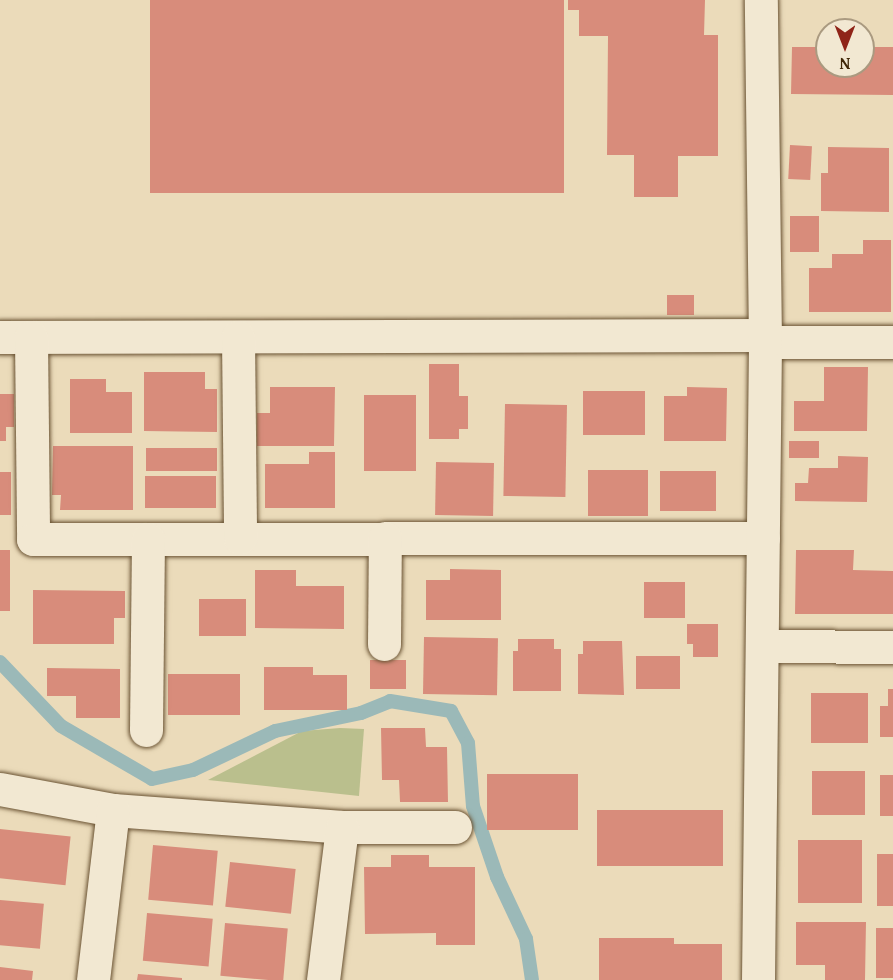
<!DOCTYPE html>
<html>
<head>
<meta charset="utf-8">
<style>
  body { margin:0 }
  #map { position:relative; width:893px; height:980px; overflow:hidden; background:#ebdbba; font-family:"Gentium Book Plus",serif }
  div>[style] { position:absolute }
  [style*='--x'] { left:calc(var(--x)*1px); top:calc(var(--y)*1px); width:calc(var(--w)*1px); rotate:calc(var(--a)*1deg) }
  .green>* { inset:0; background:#babf8d }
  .stream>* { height:14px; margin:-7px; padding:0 7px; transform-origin:7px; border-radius:7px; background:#9bb9b8 }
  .building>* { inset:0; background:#d88c7b; transform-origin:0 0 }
  .roads { filter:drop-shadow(0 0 2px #6a5333) drop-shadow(0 0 2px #6a5333) }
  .minor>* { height:33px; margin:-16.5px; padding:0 16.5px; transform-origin:16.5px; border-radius:16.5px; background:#f2e8d2 }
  span { translate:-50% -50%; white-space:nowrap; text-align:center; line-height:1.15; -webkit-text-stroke:4.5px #f2e8d2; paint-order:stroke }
  .north { position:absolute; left:815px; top:18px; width:60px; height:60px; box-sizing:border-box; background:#f2e8d2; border:2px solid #aa9a80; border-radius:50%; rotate:180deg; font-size:16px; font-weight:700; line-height:24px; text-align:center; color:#3f2606 }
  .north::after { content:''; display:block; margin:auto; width:21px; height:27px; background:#8f2418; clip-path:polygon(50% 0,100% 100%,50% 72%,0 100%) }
</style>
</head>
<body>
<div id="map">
  <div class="green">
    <div style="clip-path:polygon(340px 728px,364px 729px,359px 796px,208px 780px,302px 731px)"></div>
  </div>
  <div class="stream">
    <div style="--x:0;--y:662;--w:88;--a:46.4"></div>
    <div style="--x:61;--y:726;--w:105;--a:30.2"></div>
    <div style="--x:152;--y:779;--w:42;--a:-12.4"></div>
    <div style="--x:193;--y:770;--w:91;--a:-25.4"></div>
    <div style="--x:275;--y:731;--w:88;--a:-11.8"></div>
    <div style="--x:361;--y:713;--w:31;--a:-22"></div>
    <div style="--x:390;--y:701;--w:62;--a:9.3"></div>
    <div style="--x:451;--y:711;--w:36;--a:62"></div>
    <div style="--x:468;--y:743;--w:63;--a:85.5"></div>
    <div style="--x:473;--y:806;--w:75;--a:71.3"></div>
    <div style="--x:497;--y:877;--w:68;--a:64.9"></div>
    <div style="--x:526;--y:939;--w:41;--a:81.7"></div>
  </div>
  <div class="building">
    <div style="left:150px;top:0;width:414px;height:193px"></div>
    <div style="clip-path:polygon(568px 0,705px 0,704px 35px,718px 35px,718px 156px,678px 156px,678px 197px,634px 197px,634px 155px,607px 155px,608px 36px,579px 36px,579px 10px,568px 10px)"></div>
    <div style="clip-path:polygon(792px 47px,827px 47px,827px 66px,863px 66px,863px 47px,893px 47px,893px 95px,791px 94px)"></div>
    <div style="left:790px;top:145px;width:22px;height:34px;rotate:3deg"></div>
    <div style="clip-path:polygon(828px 147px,889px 148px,889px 212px,821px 211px,821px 173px,828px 173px)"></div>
    <div style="left:790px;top:216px;width:29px;height:36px"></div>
    <div style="clip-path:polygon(863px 240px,891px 240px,891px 312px,809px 312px,809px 268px,832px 268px,832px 254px,863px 254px)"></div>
    <div style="left:667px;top:295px;width:27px;height:20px"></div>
    <div style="clip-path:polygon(429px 364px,459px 364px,459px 396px,468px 396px,468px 429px,459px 429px,459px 439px,429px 439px)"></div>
    <div style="clip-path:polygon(824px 367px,868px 367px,867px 431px,794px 431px,794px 401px,824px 401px)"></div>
    <div style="clip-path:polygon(144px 372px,205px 372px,205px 389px,217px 389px,217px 432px,144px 431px)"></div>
    <div style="clip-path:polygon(70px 379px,106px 379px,106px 392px,132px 392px,132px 433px,70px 433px)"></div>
    <div style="clip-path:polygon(270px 387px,335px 387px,334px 446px,257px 446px,257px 413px,270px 413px)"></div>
    <div style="clip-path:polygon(687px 387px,727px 388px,726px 441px,664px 441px,664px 396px,687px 396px)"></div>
    <div style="left:583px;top:391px;width:62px;height:44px"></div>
    <div style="clip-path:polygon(0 394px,14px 394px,14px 427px,6px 427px,6px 441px,0 441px)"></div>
    <div style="left:364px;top:395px;width:52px;height:76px"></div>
    <div style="left:505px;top:404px;width:62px;height:92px;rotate:1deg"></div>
    <div style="left:789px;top:441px;width:30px;height:17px"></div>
    <div style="clip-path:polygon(53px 446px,133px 446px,133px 510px,60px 510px,61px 495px,52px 495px)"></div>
    <div style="left:146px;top:448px;width:71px;height:23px"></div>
    <div style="clip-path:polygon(309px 452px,335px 452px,335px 508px,265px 508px,265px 464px,309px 464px)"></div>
    <div style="clip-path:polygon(838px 456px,868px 457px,867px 502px,795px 501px,795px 483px,808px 483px,809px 468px,838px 468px)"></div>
    <div style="left:436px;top:462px;width:58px;height:53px;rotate:1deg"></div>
    <div style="left:588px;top:470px;width:60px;height:46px"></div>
    <div style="left:660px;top:471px;width:56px;height:40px"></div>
    <div style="left:0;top:472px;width:11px;height:43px"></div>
    <div style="left:145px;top:476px;width:71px;height:32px"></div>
    <div style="left:0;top:550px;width:10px;height:61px"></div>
    <div style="clip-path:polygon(796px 550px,854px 550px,853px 570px,893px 571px,893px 614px,795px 614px)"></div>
    <div style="clip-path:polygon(450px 569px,501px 570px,501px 620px,426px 620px,426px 580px,450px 580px)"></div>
    <div style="clip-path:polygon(255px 570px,296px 570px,296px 586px,344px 586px,344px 629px,255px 628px)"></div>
    <div style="left:644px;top:582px;width:41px;height:36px"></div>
    <div style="clip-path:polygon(33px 590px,125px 591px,125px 618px,114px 618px,114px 644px,33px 644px)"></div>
    <div style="left:199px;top:599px;width:47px;height:37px"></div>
    <div style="clip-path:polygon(687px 624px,718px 624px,718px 657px,693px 657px,693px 644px,687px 644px)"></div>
    <div style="left:424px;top:637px;width:74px;height:57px;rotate:1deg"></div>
    <div style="clip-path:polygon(518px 639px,554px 639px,554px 649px,561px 649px,561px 691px,513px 691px,513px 651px,518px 651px)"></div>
    <div style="clip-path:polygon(583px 641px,622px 641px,624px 695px,578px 694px,578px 654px,583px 654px)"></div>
    <div style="left:636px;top:656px;width:44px;height:33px"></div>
    <div style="left:370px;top:660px;width:36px;height:29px"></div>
    <div style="clip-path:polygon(264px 667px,313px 667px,313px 675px,347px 675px,347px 710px,264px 710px)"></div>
    <div style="clip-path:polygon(47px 668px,120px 669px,120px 718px,76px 718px,76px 696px,47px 696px)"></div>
    <div style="left:168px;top:674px;width:72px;height:41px"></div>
    <div style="clip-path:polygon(888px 689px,893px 689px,893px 737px,880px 737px,880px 706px,888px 706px)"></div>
    <div style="left:811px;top:693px;width:57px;height:50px"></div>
    <div style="clip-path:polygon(381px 728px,425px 728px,426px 747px,447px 747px,448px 802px,400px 802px,399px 780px,382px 780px)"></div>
    <div style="left:812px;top:771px;width:53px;height:44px"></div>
    <div style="left:487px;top:774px;width:91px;height:56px"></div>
    <div style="left:880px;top:775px;width:13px;height:41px"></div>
    <div style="left:597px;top:810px;width:126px;height:56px"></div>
    <div style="left:0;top:829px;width:71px;height:49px;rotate:6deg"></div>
    <div style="left:798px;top:840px;width:64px;height:63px"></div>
    <div style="left:153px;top:845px;width:65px;height:55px;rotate:5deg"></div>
    <div style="left:877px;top:854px;width:16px;height:52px"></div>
    <div style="clip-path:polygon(391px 855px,429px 855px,429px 867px,475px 867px,475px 945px,436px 945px,436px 933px,365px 934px,364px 867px,391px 867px)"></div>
    <div style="left:230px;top:862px;width:66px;height:45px;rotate:6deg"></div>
    <div style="left:0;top:900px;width:44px;height:45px;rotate:5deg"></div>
    <div style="left:147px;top:913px;width:66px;height:48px;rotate:5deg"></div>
    <div style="clip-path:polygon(796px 922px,866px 922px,865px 980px,825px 980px,825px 965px,796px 965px)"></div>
    <div style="left:225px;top:923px;width:63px;height:53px;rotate:5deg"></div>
    <div style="left:876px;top:928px;width:17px;height:50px"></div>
    <div style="clip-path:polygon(599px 938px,674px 938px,674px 944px,722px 944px,722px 980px,599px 980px)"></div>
    <div style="clip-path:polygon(0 967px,33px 971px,32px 980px,0 980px)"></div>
    <div style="clip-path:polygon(138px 974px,182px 978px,182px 980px,137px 980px)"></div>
  </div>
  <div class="roads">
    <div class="minor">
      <div style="--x:0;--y:337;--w:765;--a:-0.15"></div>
      <div style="--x:31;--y:337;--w:202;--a:89.4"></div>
      <div style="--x:33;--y:539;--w:730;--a:-0.08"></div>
      <div style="--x:238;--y:337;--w:201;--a:89.4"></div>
      <div style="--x:765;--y:342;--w:128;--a:0"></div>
      <div style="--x:384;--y:644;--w:106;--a:-89.5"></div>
      <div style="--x:762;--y:646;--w:131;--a:0.4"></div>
      <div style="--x:146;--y:730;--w:191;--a:-89.4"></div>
      <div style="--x:0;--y:789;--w:115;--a:10.5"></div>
      <div style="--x:113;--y:810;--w:230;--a:4.2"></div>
      <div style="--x:342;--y:827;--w:113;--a:0"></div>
      <div style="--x:93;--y:980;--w:171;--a:-83.3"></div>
      <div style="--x:323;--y:980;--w:154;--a:-82.9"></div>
      <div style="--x:758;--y:980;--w:638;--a:-89.37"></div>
      <div style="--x:765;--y:342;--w:342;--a:-90.7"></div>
    </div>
  </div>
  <div class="north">N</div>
</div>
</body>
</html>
